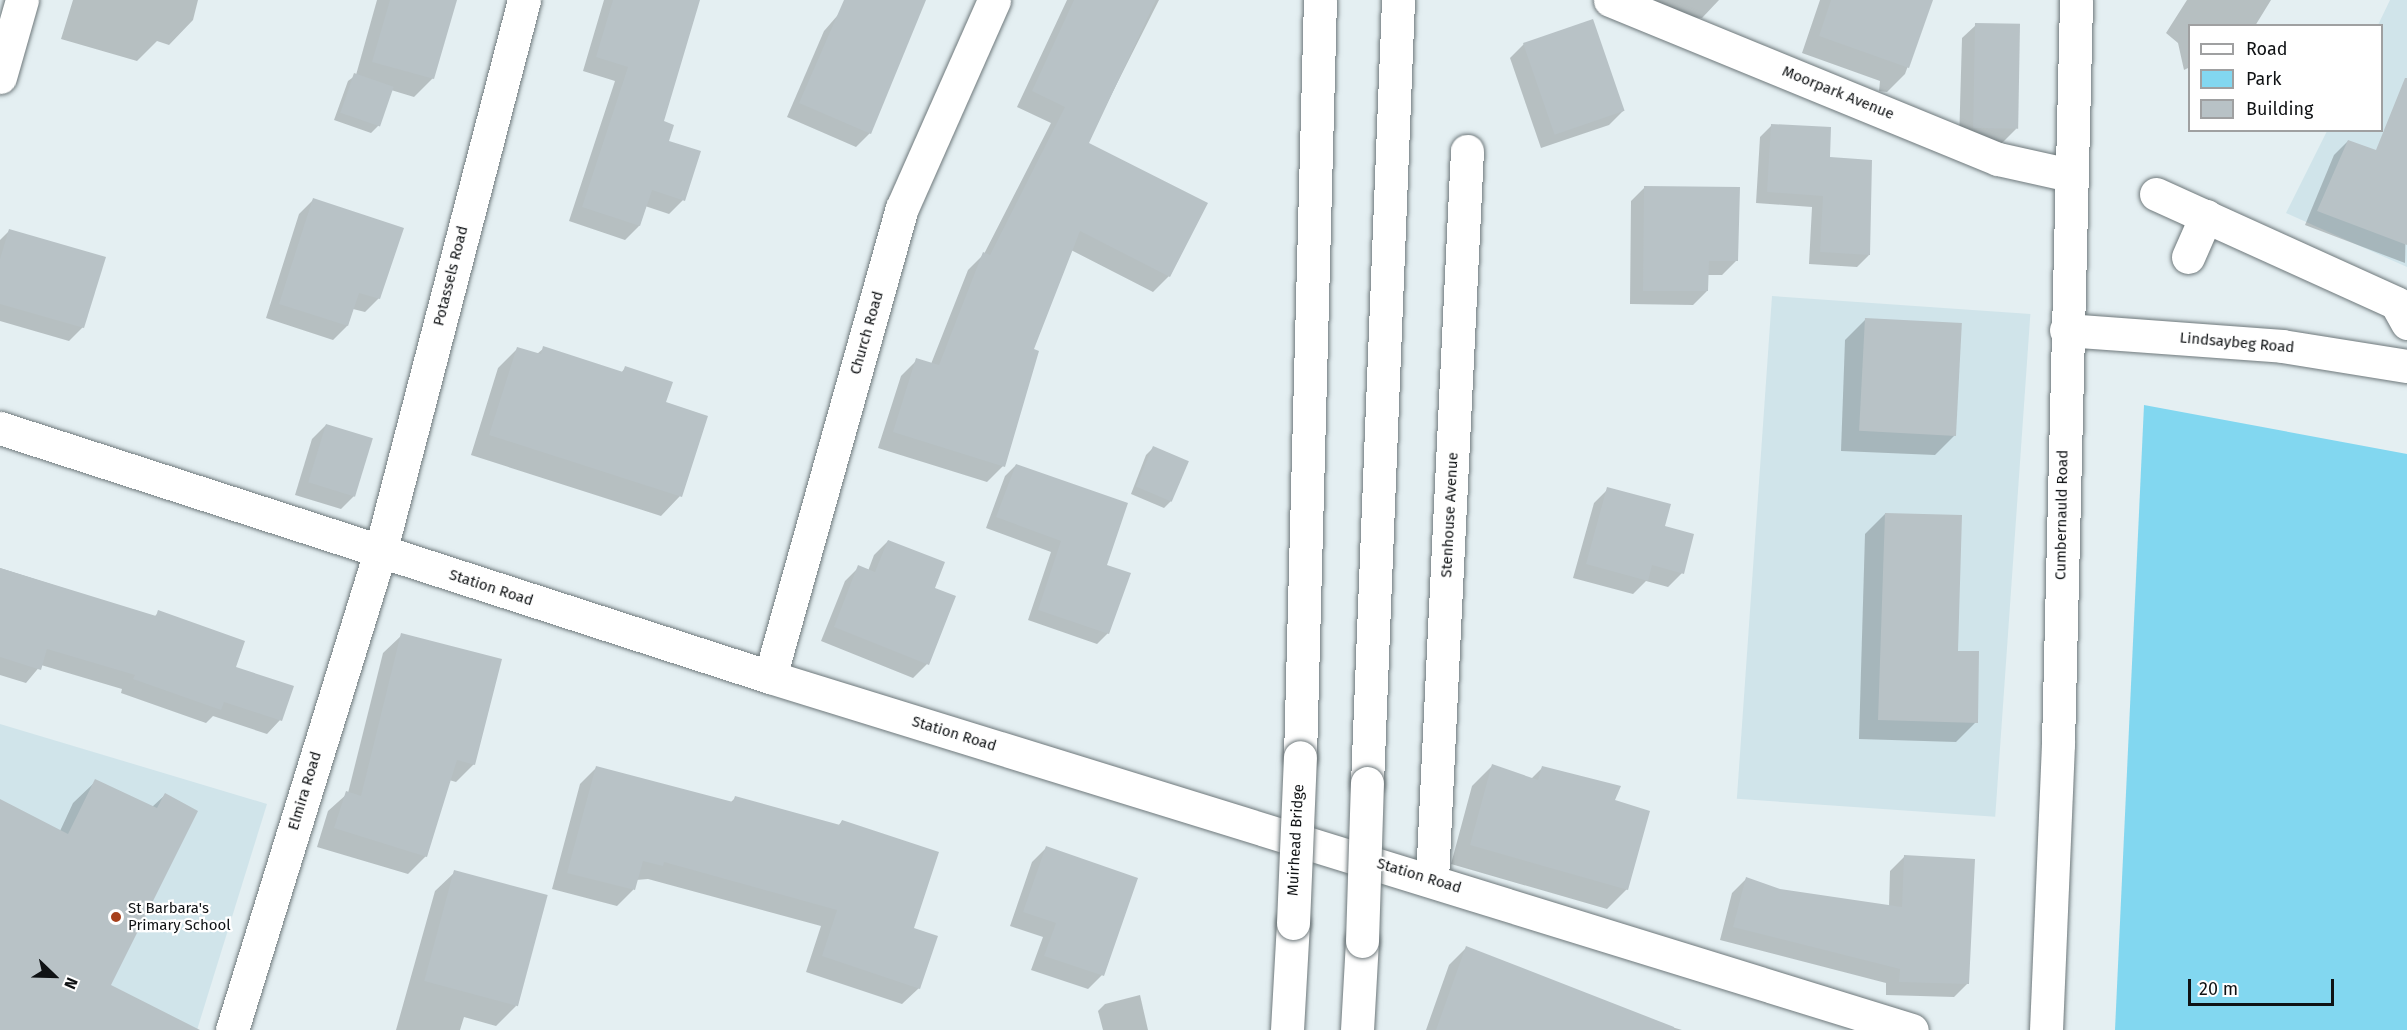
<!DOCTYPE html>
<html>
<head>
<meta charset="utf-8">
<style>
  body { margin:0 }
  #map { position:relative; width:2407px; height:1030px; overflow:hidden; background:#e4eff2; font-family:"Fira Sans",sans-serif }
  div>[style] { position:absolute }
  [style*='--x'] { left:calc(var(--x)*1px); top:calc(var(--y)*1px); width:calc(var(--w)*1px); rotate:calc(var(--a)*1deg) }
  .built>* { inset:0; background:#d0e4ea; transform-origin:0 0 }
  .green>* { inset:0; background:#82d7f0 }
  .shadow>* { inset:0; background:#0003 }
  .building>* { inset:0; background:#b8c2c6; transform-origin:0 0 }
  .roads { filter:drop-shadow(0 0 2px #6e787b) drop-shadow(0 0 2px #6e787b) }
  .minor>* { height:33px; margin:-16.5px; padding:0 16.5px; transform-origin:16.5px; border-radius:16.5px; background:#fff }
  .major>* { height:33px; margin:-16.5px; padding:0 16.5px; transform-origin:16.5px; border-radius:16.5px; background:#fff }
  .bridges { filter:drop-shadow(0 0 2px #6e787b) drop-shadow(0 0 2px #6e787b) }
  .major-bridge>* { height:33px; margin:-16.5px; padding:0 16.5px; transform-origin:16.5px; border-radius:16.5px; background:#fff }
  .dots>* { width:16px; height:16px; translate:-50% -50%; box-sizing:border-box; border:3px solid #fff; border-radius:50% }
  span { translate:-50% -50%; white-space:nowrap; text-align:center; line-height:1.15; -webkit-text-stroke:4.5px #fff; paint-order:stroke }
  .street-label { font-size:15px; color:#0f1214 }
  .poi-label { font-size:15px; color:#0f1214 }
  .left { translate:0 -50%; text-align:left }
  .legend { position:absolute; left:2188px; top:24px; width:195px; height:108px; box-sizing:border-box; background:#fff; border:2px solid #9fa0a1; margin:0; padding:8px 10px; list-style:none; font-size:18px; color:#0f1214 }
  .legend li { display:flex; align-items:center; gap:12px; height:30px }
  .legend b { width:30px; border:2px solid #9fa0a1 }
  .north { position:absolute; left:24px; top:946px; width:60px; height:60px; -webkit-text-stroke:4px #fff; paint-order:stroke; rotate:113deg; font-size:16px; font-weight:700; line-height:24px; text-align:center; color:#0f1214 }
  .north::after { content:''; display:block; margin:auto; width:21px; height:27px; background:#0f1214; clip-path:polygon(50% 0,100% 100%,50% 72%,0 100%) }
  .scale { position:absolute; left:2188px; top:979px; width:146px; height:27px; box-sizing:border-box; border:3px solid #0f1214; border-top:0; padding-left:8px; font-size:18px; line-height:21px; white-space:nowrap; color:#0f1214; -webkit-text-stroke:4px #fff; paint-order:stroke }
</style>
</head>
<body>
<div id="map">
  <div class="built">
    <div style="clip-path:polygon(2390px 0,2407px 0,2407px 267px,2286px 213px,2327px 131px,2382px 130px,2382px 26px,2378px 25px)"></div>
    <div style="left:1772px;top:296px;width:259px;height:504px;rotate:4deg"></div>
    <div style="clip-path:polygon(0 724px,267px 804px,197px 1030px,0 1030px)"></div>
  </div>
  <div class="green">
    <div style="clip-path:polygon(2144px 405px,2407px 454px,2407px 1030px,2115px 1030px)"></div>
  </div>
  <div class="shadow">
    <div style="clip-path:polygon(73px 0,198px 0,193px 20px,169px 45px,157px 41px,137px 61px,61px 39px)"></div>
    <div style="clip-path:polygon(377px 0,456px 0,433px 78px,414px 97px,391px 90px,378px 126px,371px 133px,334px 120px,348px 81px,356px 75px)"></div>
    <div style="clip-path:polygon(604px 0,698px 0,662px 122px,683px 200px,669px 214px,645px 206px,639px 226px,625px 240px,569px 221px,615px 81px,583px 71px)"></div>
    <div style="clip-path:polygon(851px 0,925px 0,870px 133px,856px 147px,787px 117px,824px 31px)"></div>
    <div style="clip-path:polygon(1067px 0,1159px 0,1087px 143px,1169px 276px,1153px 292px,1071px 250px,1032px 350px,1003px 466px,987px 482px,878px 448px,901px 376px,917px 360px,931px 364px,968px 270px,984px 254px,1051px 123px,1017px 107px)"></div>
    <div style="clip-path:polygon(1628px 0,1719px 0,1702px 18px,1627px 13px)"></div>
    <div style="clip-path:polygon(1820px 0,1932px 0,1905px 74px,1887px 92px,1879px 91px,1880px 81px,1802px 53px)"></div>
    <div style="clip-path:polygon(2187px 0,2271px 0,2255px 26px,2190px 26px,2190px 67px,2184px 70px,2178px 43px,2166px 33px)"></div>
    <div style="clip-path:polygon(1976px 25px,2016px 129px,2002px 143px,1959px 142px,1962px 38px)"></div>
    <div style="clip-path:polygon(1524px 44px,1623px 111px,1609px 125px,1541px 148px,1510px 58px)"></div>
    <div style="clip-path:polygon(1772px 125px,1828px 159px,1869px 255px,1857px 267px,1809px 264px,1812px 207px,1756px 203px,1760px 137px)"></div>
    <div style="clip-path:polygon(2348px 141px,2407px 166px,2405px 263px,2305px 225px,2334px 155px)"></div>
    <div style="clip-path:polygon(1645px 187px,1736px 261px,1722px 275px,1707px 275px,1707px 291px,1693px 305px,1630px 304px,1631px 201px)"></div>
    <div style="clip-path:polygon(313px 200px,379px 298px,365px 312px,353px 309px,347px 326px,333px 340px,266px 318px,299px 214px)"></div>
    <div style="clip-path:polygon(10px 230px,83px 327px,69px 341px,0 321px,0 240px)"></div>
    <div style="clip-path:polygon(1865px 320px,1955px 435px,1935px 455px,1841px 451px,1845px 340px)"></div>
    <div style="clip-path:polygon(518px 348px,537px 354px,544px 348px,621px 373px,625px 368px,680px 496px,661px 516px,471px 455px,498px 368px)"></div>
    <div style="clip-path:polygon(326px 425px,355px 495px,341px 509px,295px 495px,312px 439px)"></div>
    <div style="clip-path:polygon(1153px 448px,1171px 501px,1164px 508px,1131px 494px,1146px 455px)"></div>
    <div style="clip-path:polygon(1016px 465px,1105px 566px,1108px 633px,1097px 644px,1028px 620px,1051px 552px,986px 528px,1005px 476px)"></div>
    <div style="clip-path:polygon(1608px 489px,1663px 527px,1682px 573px,1668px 587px,1646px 581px,1633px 594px,1573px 578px,1594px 503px)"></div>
    <div style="clip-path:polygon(1885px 514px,1976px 722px,1956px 742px,1859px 739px,1865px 534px)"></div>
    <div style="clip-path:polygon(888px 541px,933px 589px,927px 664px,913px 678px,821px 641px,845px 581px,859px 567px,868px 571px,874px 555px)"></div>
    <div style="clip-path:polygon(0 568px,154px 617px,159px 612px,234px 668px,280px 720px,267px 734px,213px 716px,206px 723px,121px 693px,122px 689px,41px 665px,26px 683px,0 675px)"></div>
    <div style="clip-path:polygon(402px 635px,474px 764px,456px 782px,449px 780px,426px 856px,408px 874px,317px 847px,328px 811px,348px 793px,383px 653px)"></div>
    <div style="clip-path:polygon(1492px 766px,1531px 779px,1542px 768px,1613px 801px,1627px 889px,1607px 909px,1451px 864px,1472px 786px)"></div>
    <div style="clip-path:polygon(596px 768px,730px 803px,735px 798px,838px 826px,842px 821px,912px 929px,919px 988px,902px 1004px,806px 972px,821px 926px,648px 879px,636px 880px,633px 890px,617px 906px,552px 889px,580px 784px)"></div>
    <div style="clip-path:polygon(96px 781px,152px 807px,165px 795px,109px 986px,174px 1030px,0 1030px,0 801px,60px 831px,73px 803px)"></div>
    <div style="clip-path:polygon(1046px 848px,1102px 975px,1088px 989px,1031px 970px,1043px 937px,1010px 926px,1032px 862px)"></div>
    <div style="clip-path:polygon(1904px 857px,1968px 983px,1954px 997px,1886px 995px,1886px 983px,1720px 940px,1732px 893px,1746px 879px,1779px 891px,1889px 907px,1890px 871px)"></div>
    <div style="clip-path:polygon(455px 872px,516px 1006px,496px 1026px,464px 1017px,460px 1030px,396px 1030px,435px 891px)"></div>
    <div style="clip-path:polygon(1466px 948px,1611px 1009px,1682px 1030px,1426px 1030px,1449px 965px)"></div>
    <div style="clip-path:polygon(1140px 995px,1148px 1030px,1103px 1030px,1098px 1011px,1105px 1004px)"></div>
  </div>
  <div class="building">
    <div style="clip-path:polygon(390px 0,457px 0,434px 79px,372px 62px)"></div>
    <div style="clip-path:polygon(613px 0,700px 0,664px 121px,674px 125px,669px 141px,701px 151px,685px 201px,652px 190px,640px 226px,582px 207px,628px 67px,596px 57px)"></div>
    <div style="clip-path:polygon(844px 0,926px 0,871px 134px,799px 103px)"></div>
    <div style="clip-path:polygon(1074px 0,1156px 0,1089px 143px,1208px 203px,1170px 277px,1080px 231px,1034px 349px,1039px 351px,1005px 467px,893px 432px,916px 358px,939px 365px,983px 252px,990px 255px,1065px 107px,1032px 91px)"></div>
    <div style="clip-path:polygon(1831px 0,1933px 0,1909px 68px,1819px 36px)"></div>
    <div style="left:1593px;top:19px;width:97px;height:74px;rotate:71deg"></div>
    <div style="left:1975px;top:23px;width:45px;height:105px;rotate:1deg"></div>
    <div style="left:354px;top:73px;width:42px;height:42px;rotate:19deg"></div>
    <div style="clip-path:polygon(2405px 78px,2407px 78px,2407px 245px,2317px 211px,2348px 140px,2376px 150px)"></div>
    <div style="clip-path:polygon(1771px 124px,1831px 127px,1830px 157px,1872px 160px,1870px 255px,1820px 252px,1823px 196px,1767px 192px)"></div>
    <div style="clip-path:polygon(1644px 186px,1740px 187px,1738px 261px,1709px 261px,1708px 291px,1643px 291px)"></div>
    <div style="clip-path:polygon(313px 198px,404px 228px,380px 299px,359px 293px,348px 326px,279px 304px)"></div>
    <div style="clip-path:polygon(9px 229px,106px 257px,84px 328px,0 304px,0 259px)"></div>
    <div style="left:1865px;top:318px;width:97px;height:113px;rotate:3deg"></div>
    <div style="clip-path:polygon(543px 346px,623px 372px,625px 366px,673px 382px,666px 402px,708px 416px,682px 497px,489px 435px,517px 347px,541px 354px)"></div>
    <div style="left:326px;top:424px;width:49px;height:61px;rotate:17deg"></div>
    <div style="left:1153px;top:446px;width:39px;height:44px;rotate:23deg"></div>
    <div style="clip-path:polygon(1016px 464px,1128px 503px,1107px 565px,1131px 573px,1109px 634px,1038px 610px,1061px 541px,996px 517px)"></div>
    <div style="clip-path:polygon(1607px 487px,1671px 504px,1665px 526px,1694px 534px,1684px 574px,1652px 565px,1648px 581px,1586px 564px)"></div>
    <div style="clip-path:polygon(1885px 513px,1962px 515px,1958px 651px,1979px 651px,1978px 723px,1878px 720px)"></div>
    <div style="clip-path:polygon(888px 540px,945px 562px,935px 588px,956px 596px,929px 665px,834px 627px,858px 565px,875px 572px)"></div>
    <div style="clip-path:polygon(0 568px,156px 616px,158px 610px,245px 641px,236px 667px,294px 686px,282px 721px,224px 702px,221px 710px,133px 679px,135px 675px,47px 649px,41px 670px,0 657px)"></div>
    <div style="clip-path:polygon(401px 633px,502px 659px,475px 765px,457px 760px,427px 857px,334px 828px,346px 791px,361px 796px)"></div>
    <div style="clip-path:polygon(1492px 764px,1538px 780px,1542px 766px,1621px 786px,1615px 800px,1650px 811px,1628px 890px,1470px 845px)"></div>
    <div style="clip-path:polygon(596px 766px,733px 802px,735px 796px,840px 825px,842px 820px,939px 852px,914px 928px,938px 936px,920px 989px,822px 956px,837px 910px,664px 862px,663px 866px,643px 861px,635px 890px,567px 873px)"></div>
    <div style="clip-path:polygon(95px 779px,157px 808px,165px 793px,198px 811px,111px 985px,200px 1030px,0 1030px,0 799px,68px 834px)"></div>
    <div style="clip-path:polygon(1046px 846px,1138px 878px,1104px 976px,1044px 956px,1056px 923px,1023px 912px)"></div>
    <div style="clip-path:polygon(1904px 855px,1975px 859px,1969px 984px,1899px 982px,1900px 969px,1733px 927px,1746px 877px,1780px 889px,1902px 907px)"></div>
    <div style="left:454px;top:870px;width:97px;height:115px;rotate:15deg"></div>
    <div style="clip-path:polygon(1466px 946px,1674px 1027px,1674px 1030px,1436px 1030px)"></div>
  </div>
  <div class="roads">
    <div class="minor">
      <div style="--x:1610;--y:0;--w:419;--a:22.3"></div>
      <div style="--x:1998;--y:159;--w:74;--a:12.5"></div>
      <div style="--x:0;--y:77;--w:80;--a:-74.1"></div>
      <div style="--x:2156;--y:194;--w:264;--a:24.4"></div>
      <div style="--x:2396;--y:303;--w:23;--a:61"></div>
      <div style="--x:2188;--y:257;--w:45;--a:-66.3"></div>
      <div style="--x:770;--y:677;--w:487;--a:-74.3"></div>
      <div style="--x:902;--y:208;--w:227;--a:-66.1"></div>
      <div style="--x:1432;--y:879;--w:729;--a:-87.25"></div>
      <div style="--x:232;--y:1030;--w:499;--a:-72.8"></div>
      <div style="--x:380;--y:553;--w:571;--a:-75.4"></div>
    </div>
    <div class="major">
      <div style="--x:2066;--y:330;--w:217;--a:4.2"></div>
      <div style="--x:2282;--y:346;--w:127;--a:9.1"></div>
      <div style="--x:0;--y:428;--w:809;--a:17.92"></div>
      <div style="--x:770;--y:677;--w:1195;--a:17.18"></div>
      <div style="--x:1300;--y:757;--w:757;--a:-88.49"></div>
      <div style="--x:1367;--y:783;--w:784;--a:-87.73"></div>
      <div style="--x:1287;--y:1030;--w:107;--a:-86.8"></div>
      <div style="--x:1357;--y:1030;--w:89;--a:-86.8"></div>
      <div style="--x:2046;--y:1030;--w:286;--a:-87.6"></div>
      <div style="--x:2058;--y:744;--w:744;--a:-88.61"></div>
    </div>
  </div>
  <div class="bridges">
    <div class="major-bridge">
      <div style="--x:1293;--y:923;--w:166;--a:-87.6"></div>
      <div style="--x:1362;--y:941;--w:158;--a:-88.2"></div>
    </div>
  </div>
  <div class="dots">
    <div style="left:116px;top:917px;background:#a63f1b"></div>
  </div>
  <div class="street-label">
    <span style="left:1838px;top:93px;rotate:22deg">Moorpark Avenue</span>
    <span style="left:451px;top:276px;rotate:-76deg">Potassels Road</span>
    <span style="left:867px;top:333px;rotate:-74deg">Church Road</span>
    <span style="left:2237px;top:343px;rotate:5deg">Lindsaybeg Road</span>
    <span style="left:1450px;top:515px;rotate:-87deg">Stenhouse Avenue</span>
    <span style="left:2062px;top:515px;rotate:-89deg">Cumbernauld Road</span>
    <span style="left:491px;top:588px;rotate:18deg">Station Road</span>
    <span style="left:954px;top:734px;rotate:17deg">Station Road</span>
    <span style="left:305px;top:791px;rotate:-73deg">Elmira Road</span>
    <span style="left:1296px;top:840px;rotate:-87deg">Muirhead Bridge</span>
    <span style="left:1419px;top:876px;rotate:17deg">Station Road</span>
  </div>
  <div class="poi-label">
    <span class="left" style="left:128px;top:917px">St Barbara's<br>Primary School</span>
  </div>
  <ul class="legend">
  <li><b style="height:8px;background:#fff"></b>Road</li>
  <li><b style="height:16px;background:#82d7f0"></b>Park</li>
  <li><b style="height:16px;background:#b8c2c6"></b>Building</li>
  </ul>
  <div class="north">N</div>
  <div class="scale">20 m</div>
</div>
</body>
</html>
